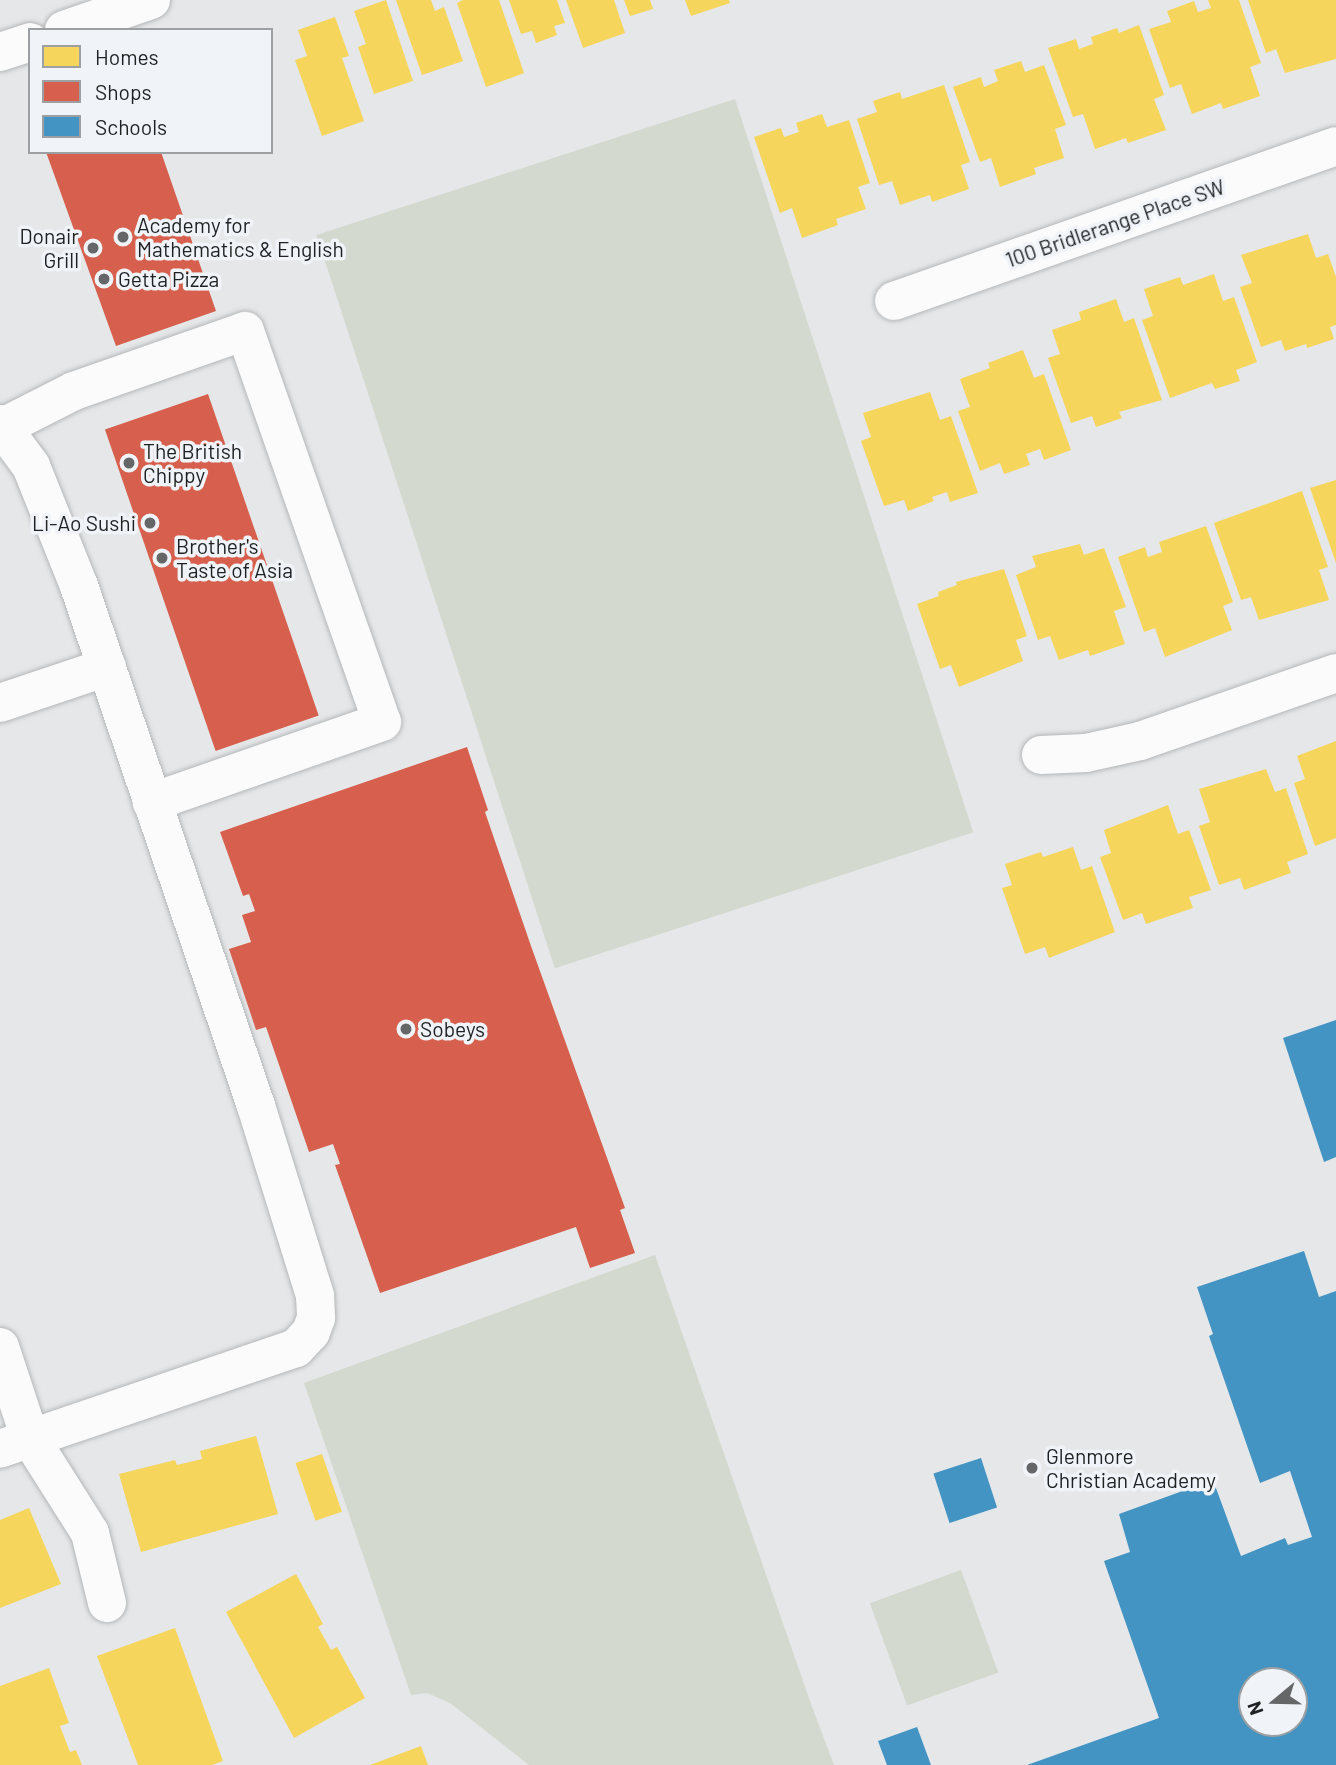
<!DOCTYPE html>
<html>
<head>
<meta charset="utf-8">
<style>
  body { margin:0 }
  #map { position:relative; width:1336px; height:1765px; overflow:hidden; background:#e5e7e9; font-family:Barlow,sans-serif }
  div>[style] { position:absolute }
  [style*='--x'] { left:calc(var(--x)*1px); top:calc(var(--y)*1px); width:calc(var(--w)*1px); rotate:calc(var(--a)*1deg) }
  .green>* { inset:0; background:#d3d9ce; transform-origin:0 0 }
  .homes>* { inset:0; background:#f6d55c; transform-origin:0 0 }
  .shops>* { inset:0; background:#d6604d; transform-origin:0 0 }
  .schools>* { inset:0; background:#4393c3; transform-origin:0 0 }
  .roads { filter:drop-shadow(0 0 2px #b5b7b8) drop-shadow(0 0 2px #b5b7b8) }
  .minor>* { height:38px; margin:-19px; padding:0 19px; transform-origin:19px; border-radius:19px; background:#fbfbfc }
  .dots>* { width:19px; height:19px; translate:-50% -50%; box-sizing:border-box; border:4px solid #f0f4f8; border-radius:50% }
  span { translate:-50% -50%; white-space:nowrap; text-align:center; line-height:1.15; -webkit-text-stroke:7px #f0f4f8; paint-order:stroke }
  .street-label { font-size:21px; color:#1f2122 }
  .poi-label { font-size:21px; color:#1f2122 }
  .left { translate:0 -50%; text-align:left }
  .right { translate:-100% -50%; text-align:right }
  .legend { position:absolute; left:28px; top:28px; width:245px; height:126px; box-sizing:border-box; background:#f0f4f8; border:2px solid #9ca0a2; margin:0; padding:9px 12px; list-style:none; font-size:21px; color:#1f2122 }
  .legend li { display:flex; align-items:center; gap:14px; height:35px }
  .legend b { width:35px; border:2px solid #9ca0a2 }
  .north { position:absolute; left:1238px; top:1667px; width:70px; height:70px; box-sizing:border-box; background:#f0f4f8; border:2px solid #9ca0a2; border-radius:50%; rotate:251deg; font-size:19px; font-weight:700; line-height:28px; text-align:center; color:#1f2122 }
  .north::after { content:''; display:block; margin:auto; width:24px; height:32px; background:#646668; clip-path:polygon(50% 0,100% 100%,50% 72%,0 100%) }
</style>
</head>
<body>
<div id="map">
  <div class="green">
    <div style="left:735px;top:99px;width:771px;height:440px;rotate:72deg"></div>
    <div style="clip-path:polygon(655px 1255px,811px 1704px,834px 1765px,529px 1765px,450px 1703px,427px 1693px,411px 1695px,304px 1383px)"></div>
    <div style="left:961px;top:1570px;width:109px;height:97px;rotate:70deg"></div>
  </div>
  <div class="homes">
    <div style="clip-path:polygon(386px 0,413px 81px,374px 94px,358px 47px,366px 44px,354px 11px)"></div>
    <div style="clip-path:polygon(396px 0,431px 0,435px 11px,444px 7px,463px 61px,422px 75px)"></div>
    <div style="clip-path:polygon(463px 0,499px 0,524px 73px,486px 87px,457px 3px)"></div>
    <div style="clip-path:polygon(509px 0,557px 0,565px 23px,554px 26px,557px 35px,536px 43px,532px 31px,521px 34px)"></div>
    <div style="clip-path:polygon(566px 0,614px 0,625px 33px,583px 48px)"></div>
    <div style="clip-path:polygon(624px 0,650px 0,653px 9px,630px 16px)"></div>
    <div style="clip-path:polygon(685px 0,729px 0,730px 3px,691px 16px)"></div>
    <div style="clip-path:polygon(1208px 0,1239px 0,1261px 63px,1250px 67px,1260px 96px,1223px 109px,1221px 103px,1192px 114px,1181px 84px,1170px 88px,1149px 29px,1171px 22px,1167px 11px,1194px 1px,1198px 12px,1211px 8px)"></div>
    <div style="clip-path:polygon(1248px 0,1336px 0,1336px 59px,1285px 73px,1276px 49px,1266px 53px)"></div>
    <div style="clip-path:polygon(335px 17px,349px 56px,342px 58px,364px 121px,322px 136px,295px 60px,307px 56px,298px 30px)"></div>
    <div style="clip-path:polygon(1139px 25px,1164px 95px,1154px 99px,1166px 130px,1128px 143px,1126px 138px,1095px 149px,1083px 114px,1073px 117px,1048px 48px,1076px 39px,1079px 49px,1093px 44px,1091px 37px,1117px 28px,1119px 33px)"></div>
    <div style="clip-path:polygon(1021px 61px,1025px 72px,1044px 65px,1066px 125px,1055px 129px,1064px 158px,1034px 168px,1036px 174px,1000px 187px,991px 158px,980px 162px,953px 87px,981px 77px,984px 87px,998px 81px,994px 70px)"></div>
    <div style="clip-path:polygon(944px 85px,970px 162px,961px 165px,969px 189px,932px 202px,930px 195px,900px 205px,892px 181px,879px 185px,857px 119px,877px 112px,873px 101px,900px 92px,902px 99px)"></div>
    <div style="clip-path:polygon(822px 114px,827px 127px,849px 120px,870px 183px,858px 187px,866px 209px,836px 219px,838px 225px,802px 238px,792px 208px,780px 213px,754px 137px,781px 128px,784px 137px,799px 132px,796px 123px)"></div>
    <div style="clip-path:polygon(1308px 234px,1316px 258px,1328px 254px,1336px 277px,1336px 325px,1330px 327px,1334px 339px,1307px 348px,1306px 344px,1285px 351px,1281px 340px,1261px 347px,1240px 287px,1252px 283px,1241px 255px)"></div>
    <div style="clip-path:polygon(1214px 274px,1223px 301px,1234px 297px,1257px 362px,1236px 370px,1240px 381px,1215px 389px,1212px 383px,1170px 398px,1142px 320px,1153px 316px,1144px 289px,1180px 277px,1183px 285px)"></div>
    <div style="clip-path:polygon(1116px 299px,1124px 322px,1134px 318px,1162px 400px,1119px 412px,1122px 418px,1096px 427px,1092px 416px,1071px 423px,1048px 358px,1060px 354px,1052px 330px,1081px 320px,1079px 312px)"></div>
    <div style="clip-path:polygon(1023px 350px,1034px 378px,1044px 374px,1071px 450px,1044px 460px,1040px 449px,1026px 454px,1030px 465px,1004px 474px,1000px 463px,980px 471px,958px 411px,970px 407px,960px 379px,990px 368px,988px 363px)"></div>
    <div style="clip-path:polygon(930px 392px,940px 420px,951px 416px,978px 493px,950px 502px,947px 492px,932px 497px,934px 501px,908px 511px,904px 500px,884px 506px,861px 441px,871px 437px,863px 413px)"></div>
    <div style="clip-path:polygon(1336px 480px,1336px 563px,1310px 488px)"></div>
    <div style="clip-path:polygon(1302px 491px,1328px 567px,1319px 570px,1329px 600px,1259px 620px,1251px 597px,1241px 600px,1214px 523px)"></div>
    <div style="clip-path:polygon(1206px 526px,1233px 602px,1223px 606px,1232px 630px,1165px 657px,1155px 628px,1144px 632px,1118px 557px,1145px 547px,1148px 557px,1162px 552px,1159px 542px)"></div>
    <div style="clip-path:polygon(1080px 544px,1084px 555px,1104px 548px,1126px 607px,1114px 611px,1125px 644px,1090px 656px,1088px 650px,1059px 660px,1050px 636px,1038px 640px,1016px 575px,1036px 567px,1032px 556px)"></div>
    <div style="clip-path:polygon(1004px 569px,1027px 636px,1016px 640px,1023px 661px,959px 687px,951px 665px,940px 669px,917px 604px,939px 596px,938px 592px,957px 585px,956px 582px)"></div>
    <div style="clip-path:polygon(1336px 741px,1336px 838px,1315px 846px,1294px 783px,1305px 779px,1297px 756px)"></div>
    <div style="clip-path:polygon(1266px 769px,1275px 792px,1286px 788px,1308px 854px,1287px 862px,1291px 873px,1244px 890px,1240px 878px,1219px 885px,1199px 826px,1210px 822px,1199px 789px)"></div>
    <div style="clip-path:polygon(1168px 805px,1178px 834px,1189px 830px,1211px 890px,1189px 897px,1193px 908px,1146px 924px,1142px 913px,1123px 920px,1100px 857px,1111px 853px,1104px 830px)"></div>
    <div style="clip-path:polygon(1073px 847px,1081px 870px,1092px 866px,1115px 932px,1049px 958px,1045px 947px,1025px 954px,1002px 888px,1012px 885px,1005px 864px,1041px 852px,1043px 857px)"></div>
    <div style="clip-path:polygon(256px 1436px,278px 1514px,141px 1552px,119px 1474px,175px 1460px,177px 1465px,202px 1459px,200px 1451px)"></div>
    <div style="left:322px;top:1454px;width:61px;height:28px;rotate:71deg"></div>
    <div style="clip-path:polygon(29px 1508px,61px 1584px,0 1608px,0 1520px)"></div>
    <div style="clip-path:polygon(296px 1574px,323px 1624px,318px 1627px,331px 1650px,337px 1647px,365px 1698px,294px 1738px,226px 1612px)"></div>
    <div style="clip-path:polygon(175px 1628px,223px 1761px,212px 1765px,138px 1765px,97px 1656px)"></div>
    <div style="clip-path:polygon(49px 1668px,69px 1723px,60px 1726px,70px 1752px,76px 1750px,82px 1765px,0 1765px,0 1686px)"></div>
    <div style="clip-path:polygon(421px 1746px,428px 1765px,370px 1765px)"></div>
  </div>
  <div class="shops">
    <div style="clip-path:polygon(46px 152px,161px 152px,216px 311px,116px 346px)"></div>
    <div style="left:208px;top:394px;width:340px;height:109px;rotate:71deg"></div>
    <div style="clip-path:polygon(467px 747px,488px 810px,485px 812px,531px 946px,625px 1208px,620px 1210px,635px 1253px,590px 1268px,576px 1227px,380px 1293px,335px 1165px,340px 1164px,333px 1144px,309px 1152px,266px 1027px,256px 1030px,229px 949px,251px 942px,242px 915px,255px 911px,249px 894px,243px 896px,220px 832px)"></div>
  </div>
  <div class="schools">
    <div style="clip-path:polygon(1336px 1020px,1336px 1157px,1324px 1162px,1283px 1038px)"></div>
    <div style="clip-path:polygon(evenodd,1304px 1251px,1319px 1297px,1336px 1291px,1336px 1765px,1027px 1765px,1159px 1718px,1104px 1561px,1130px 1552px,1119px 1514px,1213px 1480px,1241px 1556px,1285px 1538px,1288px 1545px,1312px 1537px,1290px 1471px,1260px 1483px,1209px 1336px,1213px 1334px,1197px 1287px,1304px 1251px,1252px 1681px,1294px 1681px,1294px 1723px,1252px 1723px,1252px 1681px)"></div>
    <div style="left:981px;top:1458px;width:52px;height:50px;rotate:72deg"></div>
    <div style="clip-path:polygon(917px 1727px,931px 1765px,887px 1765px,878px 1741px)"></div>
  </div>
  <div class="roads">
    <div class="minor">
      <div style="--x:64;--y:30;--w:92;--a:-19"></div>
      <div style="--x:0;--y:52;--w:32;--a:-18"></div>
      <div style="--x:894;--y:301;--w:468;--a:-19.3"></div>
      <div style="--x:0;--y:424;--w:52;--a:53.6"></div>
      <div style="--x:31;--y:466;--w:129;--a:68.2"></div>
      <div style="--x:79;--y:586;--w:549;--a:71.2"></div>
      <div style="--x:256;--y:1106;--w:199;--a:72.7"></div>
      <div style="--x:315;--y:1296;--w:22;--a:87"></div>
      <div style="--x:316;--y:1318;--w:15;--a:110"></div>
      <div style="--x:311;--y:1332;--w:22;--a:133"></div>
      <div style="--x:296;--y:1348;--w:313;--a:161.2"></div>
      <div style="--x:3;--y:427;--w:80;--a:-26.9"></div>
      <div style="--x:74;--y:391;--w:181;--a:-19.3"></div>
      <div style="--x:245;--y:331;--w:414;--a:70.7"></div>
      <div style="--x:382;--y:722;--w:244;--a:160.8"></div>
      <div style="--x:0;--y:703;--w:113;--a:-18.6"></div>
      <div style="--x:1041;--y:755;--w:45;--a:-2.5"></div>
      <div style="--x:1086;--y:753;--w:55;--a:-12.5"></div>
      <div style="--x:1140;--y:741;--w:207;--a:-19.1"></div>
      <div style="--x:0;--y:1347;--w:96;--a:71.8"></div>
      <div style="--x:30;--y:1438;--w:112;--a:57.7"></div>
      <div style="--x:90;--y:1533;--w:72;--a:76.3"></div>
    </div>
  </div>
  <div class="dots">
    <div style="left:123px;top:237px;background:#646668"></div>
    <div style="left:93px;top:248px;background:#646668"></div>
    <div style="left:104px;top:279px;background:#646668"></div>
    <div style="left:129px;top:463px;background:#646668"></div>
    <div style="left:150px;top:523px;background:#646668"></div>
    <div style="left:162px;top:558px;background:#646668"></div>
    <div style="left:406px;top:1029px;background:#646668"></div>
    <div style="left:1032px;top:1468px;background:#646668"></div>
  </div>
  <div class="street-label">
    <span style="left:1115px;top:223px;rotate:-19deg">100 Bridlerange Place SW</span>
  </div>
  <div class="poi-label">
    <span class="left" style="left:137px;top:237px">Academy for<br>Mathematics &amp; English</span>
    <span class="right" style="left:79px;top:248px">Donair<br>Grill</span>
    <span class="left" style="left:118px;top:279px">Getta Pizza</span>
    <span class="left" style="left:143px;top:463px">The British<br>Chippy</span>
    <span class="right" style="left:136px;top:523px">Li-Ao Sushi</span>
    <span class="left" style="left:176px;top:558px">Brother's<br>Taste of Asia</span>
    <span class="left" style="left:420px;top:1029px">Sobeys</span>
    <span class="left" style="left:1046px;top:1468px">Glenmore<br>Christian Academy</span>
  </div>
  <ul class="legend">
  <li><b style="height:19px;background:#f6d55c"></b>Homes</li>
  <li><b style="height:19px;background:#d6604d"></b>Shops</li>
  <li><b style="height:19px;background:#4393c3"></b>Schools</li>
  </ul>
  <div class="north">N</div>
</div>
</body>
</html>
